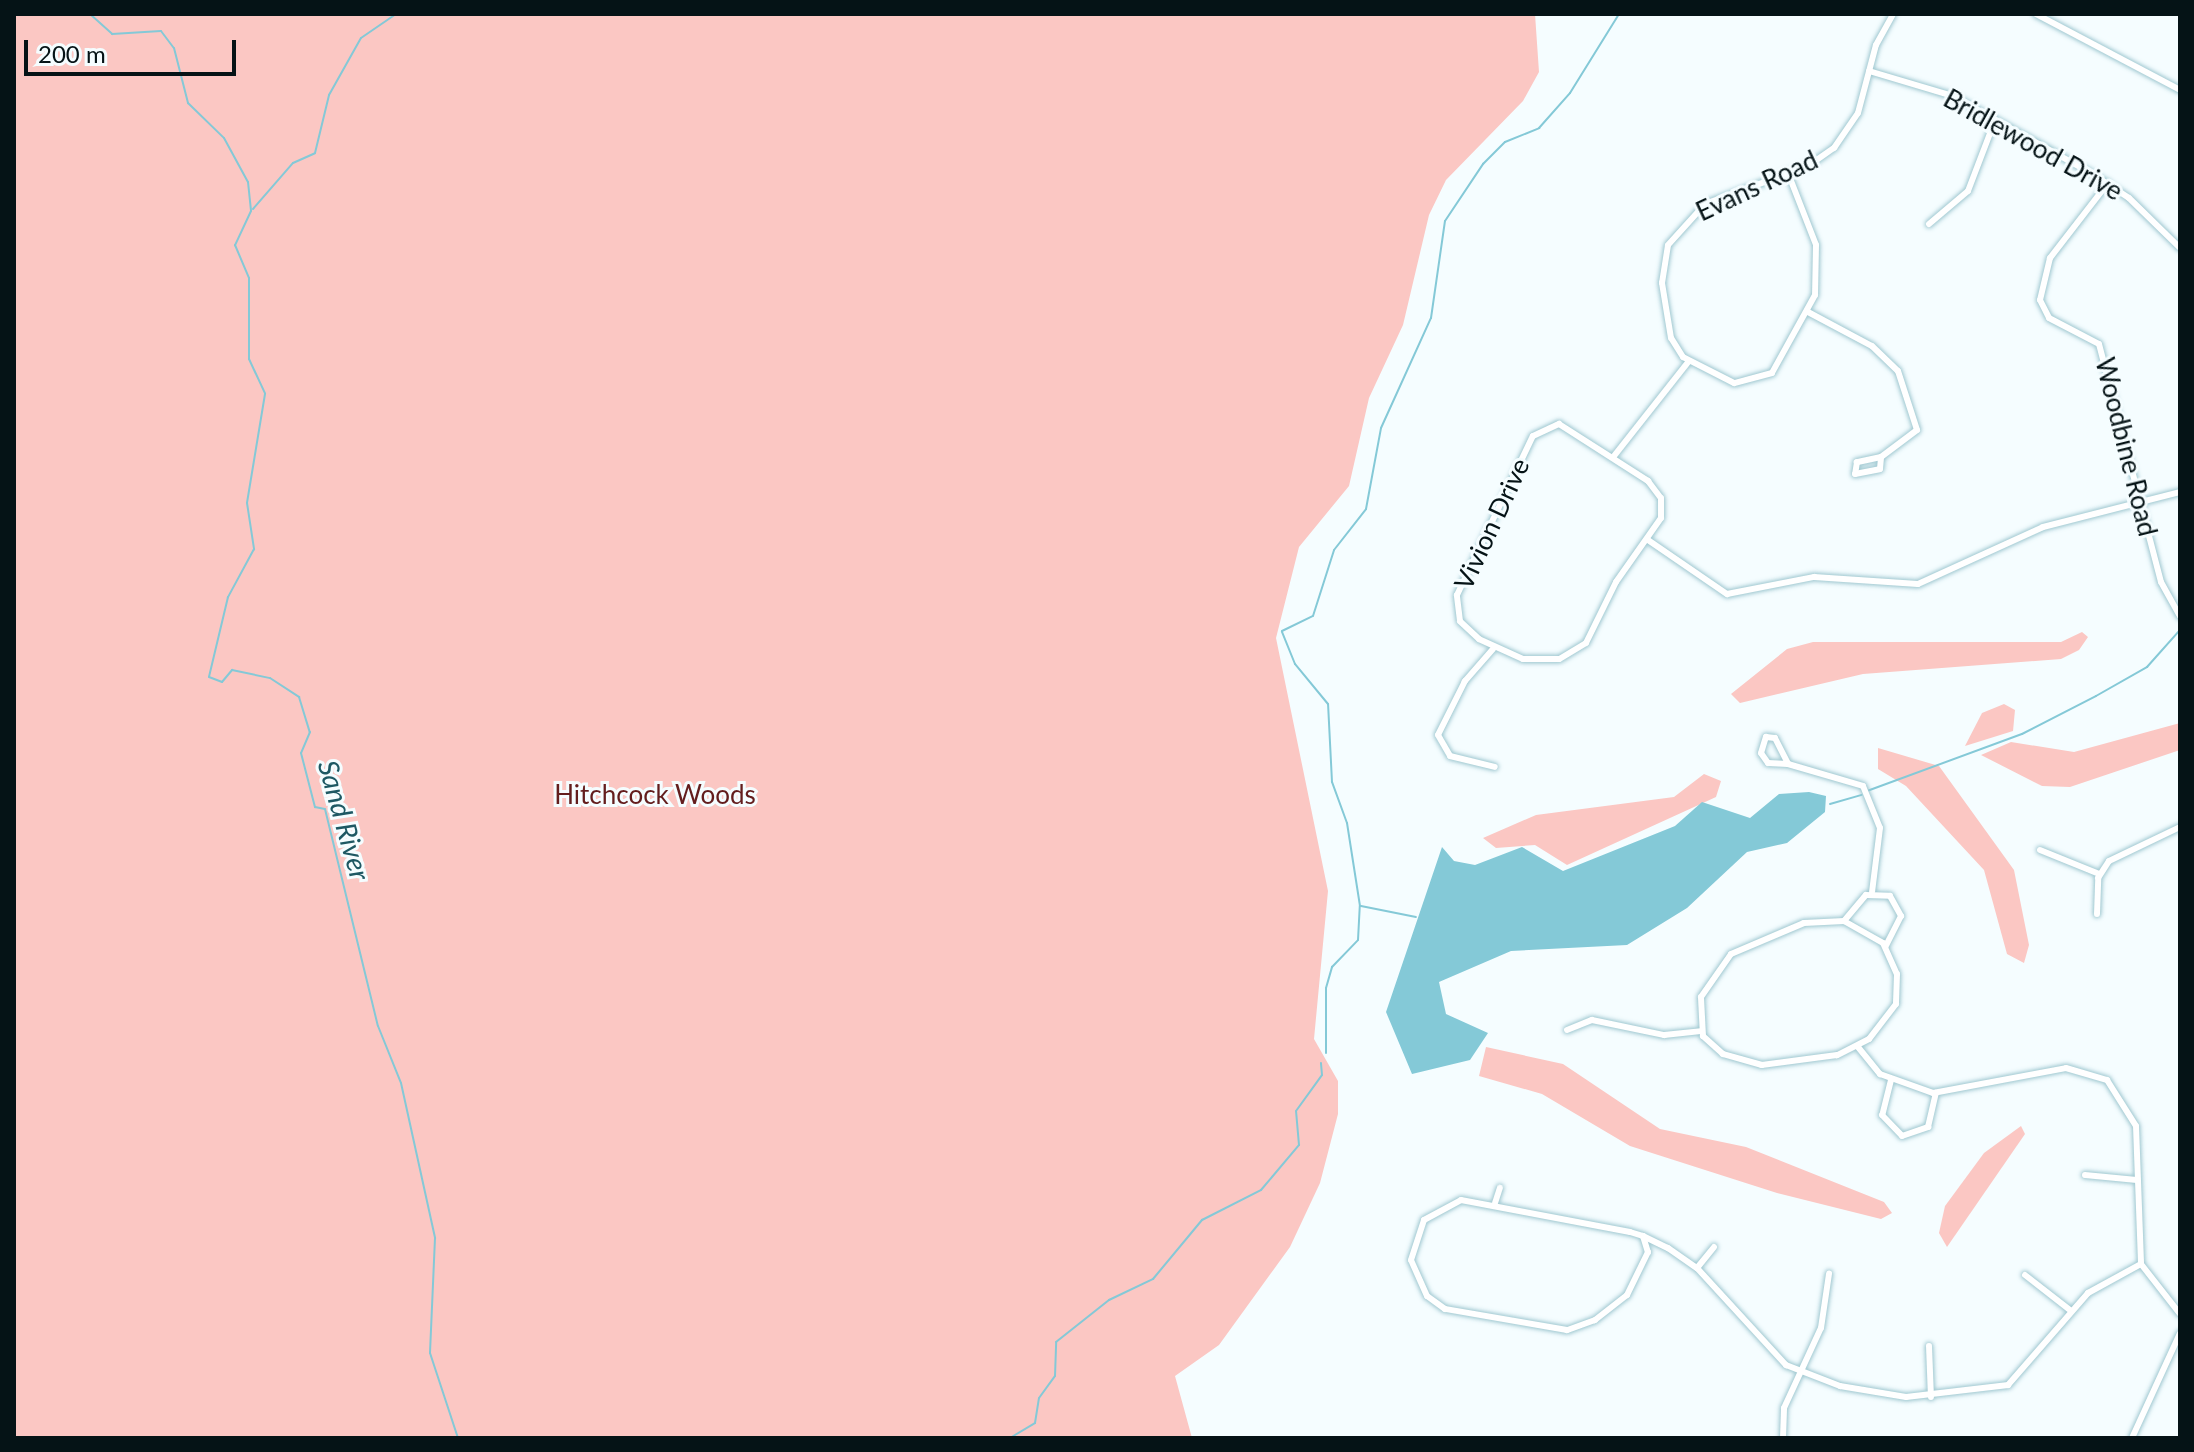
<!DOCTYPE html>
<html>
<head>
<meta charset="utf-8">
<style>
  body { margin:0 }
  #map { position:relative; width:2194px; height:1452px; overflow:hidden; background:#f5fdff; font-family:Lato,sans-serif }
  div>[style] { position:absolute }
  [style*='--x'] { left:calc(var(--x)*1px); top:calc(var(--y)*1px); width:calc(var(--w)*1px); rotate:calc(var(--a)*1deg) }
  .green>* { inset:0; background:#fbc7c3 }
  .water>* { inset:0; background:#84c9d7 }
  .stream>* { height:2px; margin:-1px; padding:0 1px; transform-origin:1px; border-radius:1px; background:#84c9d7 }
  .roads { filter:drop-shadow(0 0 2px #a0c8d1) drop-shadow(0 0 2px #a0c8d1) }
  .street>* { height:6px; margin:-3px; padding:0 3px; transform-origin:3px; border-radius:3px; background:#fff }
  span { translate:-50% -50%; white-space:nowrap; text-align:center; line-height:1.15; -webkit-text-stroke:6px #f5fdff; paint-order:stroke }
  .street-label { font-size:26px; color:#051316 }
  .park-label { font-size:26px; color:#631d1d }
  .water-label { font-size:28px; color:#1e5863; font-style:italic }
  .frame { position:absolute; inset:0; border:16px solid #051316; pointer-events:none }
  .scale { position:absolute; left:24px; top:40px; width:212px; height:36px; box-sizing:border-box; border:4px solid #051316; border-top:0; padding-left:10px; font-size:24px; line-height:28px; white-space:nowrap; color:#051316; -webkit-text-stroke:6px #f5fdff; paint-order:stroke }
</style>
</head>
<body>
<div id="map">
  <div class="green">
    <div style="clip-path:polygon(14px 14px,1535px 14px,1539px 72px,1523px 101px,1446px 180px,1429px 215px,1403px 325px,1369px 398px,1349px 486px,1299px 547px,1276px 638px,1328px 891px,1314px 1039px,1338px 1081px,1338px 1114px,1320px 1183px,1290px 1247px,1219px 1345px,1175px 1376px,1192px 1438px,14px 1438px)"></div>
    <div style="clip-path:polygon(2082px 632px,2088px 637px,2079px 650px,2061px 659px,1863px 674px,1740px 703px,1731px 694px,1787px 649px,1813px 642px,2061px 642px)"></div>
    <div style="clip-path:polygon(2004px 704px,2015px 710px,2013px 731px,1965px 746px,1982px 713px)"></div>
    <div style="clip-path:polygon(2180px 723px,2180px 750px,2070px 787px,2042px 786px,1981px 755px,2011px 742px,2074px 752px)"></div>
    <div style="clip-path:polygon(1878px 748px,1939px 766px,2014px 870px,2029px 945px,2024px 963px,2007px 954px,1984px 870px,1906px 786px,1878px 769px)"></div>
    <div style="clip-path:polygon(1704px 774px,1721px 781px,1716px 797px,1567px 865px,1535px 845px,1496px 848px,1483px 838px,1536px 815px,1674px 797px)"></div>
    <div style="clip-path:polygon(1486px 1047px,1563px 1064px,1660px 1129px,1746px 1147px,1884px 1202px,1892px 1213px,1881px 1219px,1777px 1193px,1630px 1146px,1542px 1094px,1479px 1076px)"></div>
    <div style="clip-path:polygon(2021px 1126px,2025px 1134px,1947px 1247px,1939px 1233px,1945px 1206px,1984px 1153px)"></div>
  </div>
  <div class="water">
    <div style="clip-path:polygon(1809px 792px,1826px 796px,1825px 812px,1787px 843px,1747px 852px,1687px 908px,1627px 945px,1511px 951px,1439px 982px,1446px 1014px,1488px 1033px,1470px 1060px,1412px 1074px,1386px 1012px,1442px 847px,1454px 861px,1475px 865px,1522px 847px,1563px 871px,1675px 826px,1702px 802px,1750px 818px,1779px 794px)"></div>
  </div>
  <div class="stream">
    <div style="--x:90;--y:14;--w:30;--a:42"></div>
    <div style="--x:112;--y:34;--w:49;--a:-3.5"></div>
    <div style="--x:161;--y:31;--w:21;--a:53"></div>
    <div style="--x:174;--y:48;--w:57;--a:75.7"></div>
    <div style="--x:188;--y:103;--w:50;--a:44.2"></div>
    <div style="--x:224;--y:138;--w:50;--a:61.4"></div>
    <div style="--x:248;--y:182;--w:29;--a:84"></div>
    <div style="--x:251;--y:211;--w:38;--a:115"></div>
    <div style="--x:235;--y:245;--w:36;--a:67"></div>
    <div style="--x:249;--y:278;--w:81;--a:90"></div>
    <div style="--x:249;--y:359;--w:38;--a:65"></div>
    <div style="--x:265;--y:394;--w:110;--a:99.4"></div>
    <div style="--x:247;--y:503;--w:47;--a:81.3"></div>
    <div style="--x:254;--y:549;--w:55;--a:118.4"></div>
    <div style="--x:228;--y:597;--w:82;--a:103.4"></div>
    <div style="--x:209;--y:677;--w:14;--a:21"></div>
    <div style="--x:222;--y:682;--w:16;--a:-50"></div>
    <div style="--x:232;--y:670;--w:39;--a:12"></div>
    <div style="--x:270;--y:678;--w:35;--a:33"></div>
    <div style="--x:299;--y:697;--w:37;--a:73"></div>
    <div style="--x:310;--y:732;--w:23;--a:113"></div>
    <div style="--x:301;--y:753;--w:56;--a:75.5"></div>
    <div style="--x:315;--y:807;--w:10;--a:11"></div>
    <div style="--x:325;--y:809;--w:223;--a:76.3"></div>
    <div style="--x:378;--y:1026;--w:61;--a:68"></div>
    <div style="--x:401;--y:1083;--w:159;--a:77.6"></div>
    <div style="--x:435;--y:1238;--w:115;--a:92.5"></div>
    <div style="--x:430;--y:1353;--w:89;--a:71.8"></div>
    <div style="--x:253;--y:209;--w:61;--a:-49"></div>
    <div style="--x:293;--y:163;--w:24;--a:-24"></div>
    <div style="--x:315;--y:153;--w:60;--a:-76.4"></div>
    <div style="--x:329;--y:95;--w:65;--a:-60.7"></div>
    <div style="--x:361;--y:38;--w:42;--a:-34.4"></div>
    <div style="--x:1867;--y:791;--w:165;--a:-20.2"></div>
    <div style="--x:2022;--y:734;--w:83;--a:-27.2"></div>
    <div style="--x:2096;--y:696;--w:59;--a:-29.6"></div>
    <div style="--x:2147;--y:667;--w:50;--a:-48.3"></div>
    <div style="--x:1830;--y:804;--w:33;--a:-16"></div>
    <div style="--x:1361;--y:906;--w:56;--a:11.3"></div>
    <div style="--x:1326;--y:1053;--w:65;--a:-90"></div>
    <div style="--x:1326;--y:988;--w:22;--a:-74"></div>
    <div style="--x:1332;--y:967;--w:37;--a:-46"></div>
    <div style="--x:1358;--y:940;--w:34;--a:-87"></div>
    <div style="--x:1360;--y:906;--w:84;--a:-98.9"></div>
    <div style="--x:1347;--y:823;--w:44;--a:-110.1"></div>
    <div style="--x:1332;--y:782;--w:78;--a:-92.9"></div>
    <div style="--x:1328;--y:704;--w:52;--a:-129.5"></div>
    <div style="--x:1295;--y:664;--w:35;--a:-112"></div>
    <div style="--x:1282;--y:631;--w:34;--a:-26"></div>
    <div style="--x:1313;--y:616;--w:69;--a:-72.3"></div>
    <div style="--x:1334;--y:550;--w:52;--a:-52"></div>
    <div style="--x:1366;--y:509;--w:82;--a:-79.5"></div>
    <div style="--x:1381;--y:428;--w:121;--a:-65.6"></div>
    <div style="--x:1431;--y:318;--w:98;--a:-81.8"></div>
    <div style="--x:1445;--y:221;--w:69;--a:-56.3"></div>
    <div style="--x:1483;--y:164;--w:31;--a:-45"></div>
    <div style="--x:1505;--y:142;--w:37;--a:-22"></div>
    <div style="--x:1539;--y:128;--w:47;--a:-48.5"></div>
    <div style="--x:1570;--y:93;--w:93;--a:-58.2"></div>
    <div style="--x:1010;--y:1438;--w:29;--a:-31"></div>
    <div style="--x:1035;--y:1423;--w:25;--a:-81"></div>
    <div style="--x:1039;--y:1398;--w:27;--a:-54"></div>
    <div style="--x:1055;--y:1376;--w:34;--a:-88"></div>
    <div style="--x:1056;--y:1342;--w:68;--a:-38.4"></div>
    <div style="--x:1109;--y:1300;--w:49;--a:-25.5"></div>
    <div style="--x:1153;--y:1279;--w:77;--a:-50.3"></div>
    <div style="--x:1202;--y:1220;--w:66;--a:-27"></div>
    <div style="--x:1261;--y:1190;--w:59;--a:-49.8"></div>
    <div style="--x:1299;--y:1145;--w:34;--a:-95"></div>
    <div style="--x:1296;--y:1111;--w:44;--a:-54.2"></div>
    <div style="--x:1322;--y:1075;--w:12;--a:-95"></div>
  </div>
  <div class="roads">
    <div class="street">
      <div style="--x:2036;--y:14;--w:163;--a:27.8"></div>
      <div style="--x:1869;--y:71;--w:88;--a:16.6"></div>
      <div style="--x:1953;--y:96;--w:158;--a:29.2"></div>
      <div style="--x:2091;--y:173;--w:45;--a:33.3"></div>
      <div style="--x:2129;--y:198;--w:71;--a:44.4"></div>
      <div style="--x:1788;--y:173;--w:77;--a:68.7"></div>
      <div style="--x:1816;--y:245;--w:50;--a:91.1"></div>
      <div style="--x:1815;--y:295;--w:89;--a:118.9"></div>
      <div style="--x:1772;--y:373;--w:39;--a:165"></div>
      <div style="--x:1734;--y:383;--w:57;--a:-153"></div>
      <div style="--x:1683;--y:357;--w:22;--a:-122"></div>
      <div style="--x:1671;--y:338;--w:56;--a:-99.3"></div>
      <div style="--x:1662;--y:283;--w:38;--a:-81"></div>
      <div style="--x:1668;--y:245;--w:55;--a:-47.9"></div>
      <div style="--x:1705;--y:204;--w:110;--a:-20.3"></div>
      <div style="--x:1808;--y:166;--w:32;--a:-35"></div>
      <div style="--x:1834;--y:148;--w:42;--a:-55.6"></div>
      <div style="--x:1858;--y:113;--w:70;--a:-75.2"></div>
      <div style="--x:1876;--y:45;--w:35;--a:-61"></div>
      <div style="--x:2108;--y:183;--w:95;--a:127.7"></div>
      <div style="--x:2050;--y:258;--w:43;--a:103.4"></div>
      <div style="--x:2040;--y:300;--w:20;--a:63"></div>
      <div style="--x:2049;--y:318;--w:56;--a:27.5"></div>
      <div style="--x:2099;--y:344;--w:246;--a:75.4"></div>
      <div style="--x:2161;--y:582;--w:39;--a:61"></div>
      <div style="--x:1929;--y:224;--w:51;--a:-40.2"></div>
      <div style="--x:1968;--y:191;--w:73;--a:-69.1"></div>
      <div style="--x:1808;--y:312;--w:72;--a:28"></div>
      <div style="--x:1872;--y:346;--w:36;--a:44"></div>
      <div style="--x:1898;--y:371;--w:62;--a:72.1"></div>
      <div style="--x:1917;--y:430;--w:45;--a:143.1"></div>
      <div style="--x:1881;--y:457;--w:25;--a:168"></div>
      <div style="--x:1857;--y:462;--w:12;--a:99"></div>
      <div style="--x:1855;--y:474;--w:25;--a:-11"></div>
      <div style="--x:1880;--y:469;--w:12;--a:-85"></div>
      <div style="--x:1559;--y:424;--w:106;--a:32.6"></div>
      <div style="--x:1648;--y:481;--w:21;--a:53"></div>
      <div style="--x:1661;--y:498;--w:20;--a:90"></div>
      <div style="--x:1661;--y:518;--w:78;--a:125.1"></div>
      <div style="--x:1616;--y:582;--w:68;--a:116.2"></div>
      <div style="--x:1586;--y:643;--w:31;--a:149"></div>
      <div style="--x:1559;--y:659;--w:36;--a:180"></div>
      <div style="--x:1523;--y:659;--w:48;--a:-155.6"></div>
      <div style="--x:1479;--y:639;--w:26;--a:-137"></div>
      <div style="--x:1460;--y:621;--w:26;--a:-97"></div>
      <div style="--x:1457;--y:595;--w:176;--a:-64.5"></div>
      <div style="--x:1533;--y:436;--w:29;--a:-25"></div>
      <div style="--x:1614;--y:456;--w:121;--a:-51.7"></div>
      <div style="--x:1648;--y:540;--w:96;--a:34.4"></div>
      <div style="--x:1727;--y:594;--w:89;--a:-11.1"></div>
      <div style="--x:1814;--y:577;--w:104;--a:3.9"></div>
      <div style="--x:1918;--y:584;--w:137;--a:-24.5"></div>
      <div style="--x:2043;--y:527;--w:141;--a:-14.3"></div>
      <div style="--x:1493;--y:649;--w:43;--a:131.2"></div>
      <div style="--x:1465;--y:681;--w:60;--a:116.6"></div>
      <div style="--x:1438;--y:735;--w:24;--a:60"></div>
      <div style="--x:1450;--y:756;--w:46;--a:13.7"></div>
      <div style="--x:1766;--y:737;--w:9;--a:6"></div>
      <div style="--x:1775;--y:738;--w:29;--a:63"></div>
      <div style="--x:1788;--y:764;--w:20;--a:-177"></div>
      <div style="--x:1768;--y:763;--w:12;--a:-125"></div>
      <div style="--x:1761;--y:753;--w:17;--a:-73"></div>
      <div style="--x:1788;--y:764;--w:78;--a:16.3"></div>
      <div style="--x:1863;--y:786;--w:45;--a:68"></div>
      <div style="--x:1880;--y:828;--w:64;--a:97.1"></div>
      <div style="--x:2040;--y:850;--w:64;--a:22.1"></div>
      <div style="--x:2097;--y:914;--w:36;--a:-88"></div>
      <div style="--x:2098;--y:878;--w:20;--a:-57"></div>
      <div style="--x:2109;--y:861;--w:79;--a:-25.6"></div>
      <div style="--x:1844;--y:921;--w:45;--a:29.4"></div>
      <div style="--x:1883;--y:943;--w:34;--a:66"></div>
      <div style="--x:1897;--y:974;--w:30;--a:92"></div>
      <div style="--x:1896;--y:1004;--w:44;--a:127.6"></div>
      <div style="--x:1869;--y:1039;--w:36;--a:153"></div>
      <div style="--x:1837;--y:1055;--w:76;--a:172.4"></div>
      <div style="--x:1762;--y:1065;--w:41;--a:-164.2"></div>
      <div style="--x:1723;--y:1054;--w:27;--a:-138"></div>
      <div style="--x:1703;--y:1036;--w:39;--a:-93"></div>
      <div style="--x:1701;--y:997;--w:52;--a:-55.1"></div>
      <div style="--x:1731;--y:954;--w:79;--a:-23"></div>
      <div style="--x:1804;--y:923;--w:40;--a:-2.9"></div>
      <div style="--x:1844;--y:921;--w:34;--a:-50"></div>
      <div style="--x:1866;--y:895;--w:24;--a:2"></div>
      <div style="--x:1890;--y:896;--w:23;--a:61"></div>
      <div style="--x:1901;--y:916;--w:34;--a:117"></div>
      <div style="--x:1567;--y:1030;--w:27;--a:-22"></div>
      <div style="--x:1592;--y:1020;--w:74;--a:11.8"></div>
      <div style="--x:1664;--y:1035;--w:37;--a:-6"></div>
      <div style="--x:1858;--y:1047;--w:35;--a:51"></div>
      <div style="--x:1880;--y:1074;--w:56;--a:19.7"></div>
      <div style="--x:1933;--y:1093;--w:135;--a:-10.6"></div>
      <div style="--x:2066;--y:1068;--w:43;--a:16.3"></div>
      <div style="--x:2107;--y:1080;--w:54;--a:57.8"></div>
      <div style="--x:2136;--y:1126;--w:138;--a:87.9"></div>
      <div style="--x:2141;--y:1264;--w:63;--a:52"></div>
      <div style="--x:1891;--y:1080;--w:36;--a:104"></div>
      <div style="--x:1882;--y:1115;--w:29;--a:46"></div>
      <div style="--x:1902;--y:1136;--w:28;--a:-19"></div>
      <div style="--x:1928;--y:1127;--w:35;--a:-77"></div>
      <div style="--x:2085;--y:1175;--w:52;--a:5.5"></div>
      <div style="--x:1495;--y:1203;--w:16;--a:-72"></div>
      <div style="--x:1643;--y:1236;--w:17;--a:73"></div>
      <div style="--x:1648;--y:1252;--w:48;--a:116"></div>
      <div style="--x:1627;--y:1295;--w:41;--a:142"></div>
      <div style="--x:1595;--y:1320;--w:30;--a:160"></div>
      <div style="--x:1567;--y:1330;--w:124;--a:-170.2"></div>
      <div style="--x:1445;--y:1309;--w:22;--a:-144"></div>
      <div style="--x:1427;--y:1296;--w:39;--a:-114"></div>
      <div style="--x:1411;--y:1260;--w:42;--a:-72"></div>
      <div style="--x:1424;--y:1220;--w:42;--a:-28.4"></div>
      <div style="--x:1461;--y:1200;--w:172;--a:10.7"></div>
      <div style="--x:1630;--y:1232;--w:14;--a:17"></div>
      <div style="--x:1643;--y:1236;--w:28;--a:26"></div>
      <div style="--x:1668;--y:1248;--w:35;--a:35"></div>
      <div style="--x:1697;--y:1268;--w:132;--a:47.5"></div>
      <div style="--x:1786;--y:1365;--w:58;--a:21.3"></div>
      <div style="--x:1840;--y:1386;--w:67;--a:9.5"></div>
      <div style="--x:1906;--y:1397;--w:103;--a:-6.7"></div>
      <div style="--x:2008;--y:1385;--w:122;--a:-49"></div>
      <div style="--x:2088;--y:1293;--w:60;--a:-28.7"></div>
      <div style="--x:1697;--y:1268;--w:27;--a:-51"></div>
      <div style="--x:2025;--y:1275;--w:58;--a:38"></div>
      <div style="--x:1929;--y:1346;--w:51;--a:87.8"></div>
      <div style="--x:1783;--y:1438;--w:30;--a:-88"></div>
      <div style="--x:1784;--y:1408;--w:88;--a:-65.2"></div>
      <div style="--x:1821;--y:1328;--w:55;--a:-81.6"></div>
      <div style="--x:2132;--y:1438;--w:115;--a:-65.4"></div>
    </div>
  </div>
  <div class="street-label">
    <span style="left:2033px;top:145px;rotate:29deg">Bridlewood Drive</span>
    <span style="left:1757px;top:186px;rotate:-25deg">Evans Road</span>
    <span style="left:2126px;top:447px;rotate:76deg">Woodbine Road</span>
    <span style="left:1492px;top:524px;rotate:-65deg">Vivion Drive</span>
  </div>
  <div class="park-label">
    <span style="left:655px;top:795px">Hitchcock Woods</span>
  </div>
  <div class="water-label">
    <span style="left:345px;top:820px;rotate:74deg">Sand River</span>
  </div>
  <div class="frame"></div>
  <div class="scale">200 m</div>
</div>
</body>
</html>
